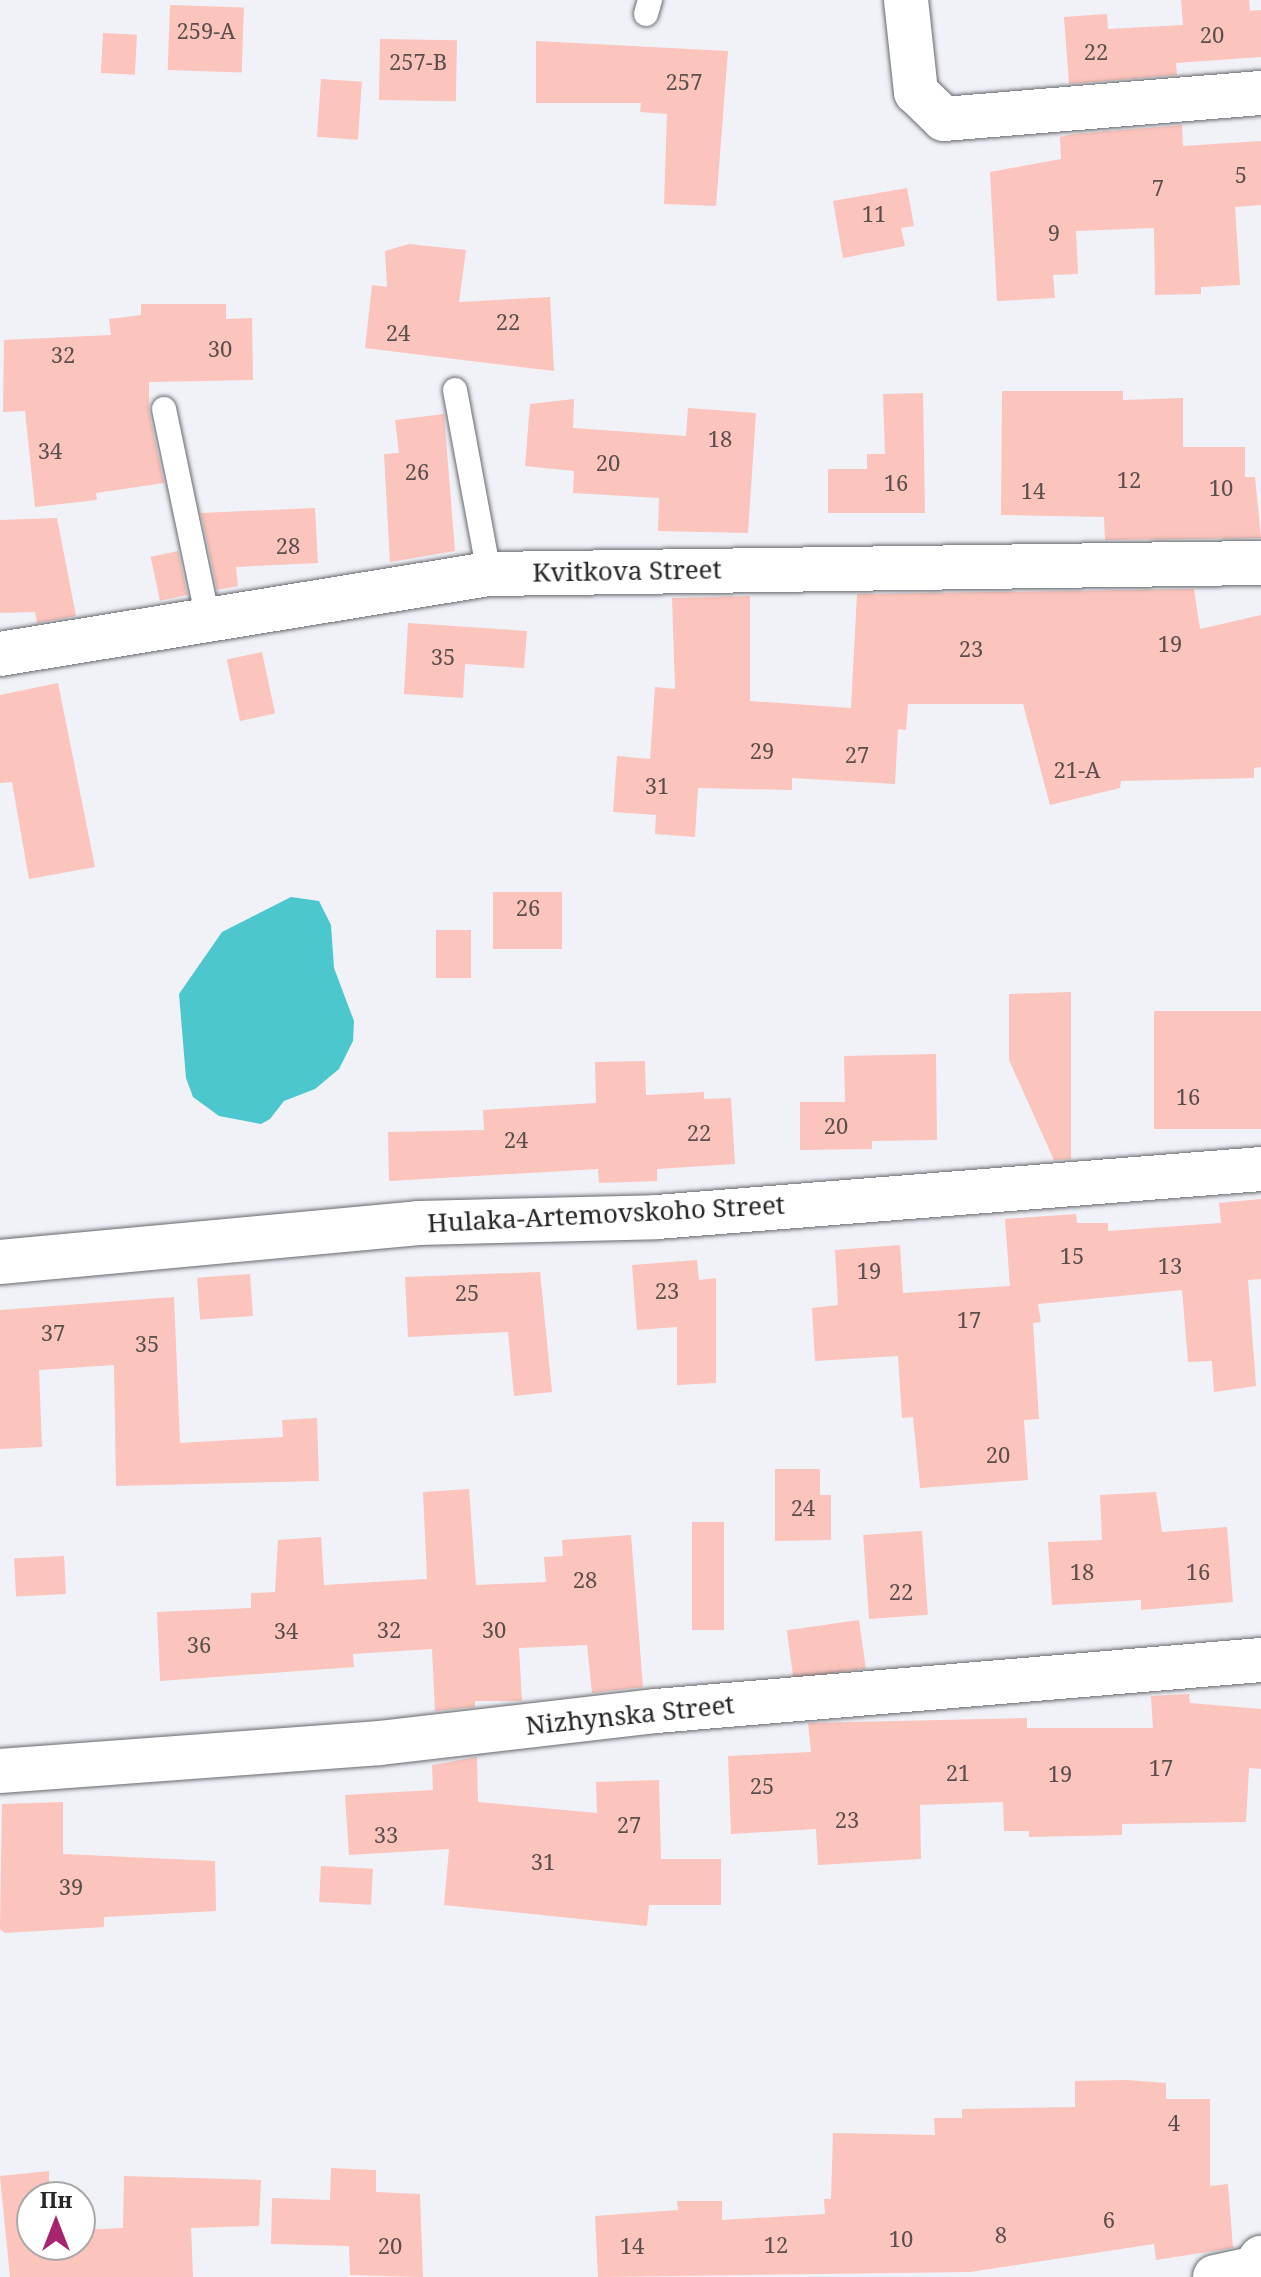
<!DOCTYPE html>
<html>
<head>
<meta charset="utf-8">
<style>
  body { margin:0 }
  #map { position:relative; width:1261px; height:2277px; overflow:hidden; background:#f0f2f8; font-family:"Noto Serif",serif }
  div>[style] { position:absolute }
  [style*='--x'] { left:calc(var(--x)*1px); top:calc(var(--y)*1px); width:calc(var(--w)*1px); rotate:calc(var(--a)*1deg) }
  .water>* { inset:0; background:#4cc7cd }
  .building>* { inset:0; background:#fbc4bc; transform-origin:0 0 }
  .roads { filter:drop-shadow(0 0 2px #67696d) drop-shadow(0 0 2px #67696d) }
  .service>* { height:24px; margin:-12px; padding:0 12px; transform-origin:12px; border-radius:12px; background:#fff }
  .minor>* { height:44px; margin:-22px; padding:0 22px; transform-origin:22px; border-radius:22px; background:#fff }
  span { translate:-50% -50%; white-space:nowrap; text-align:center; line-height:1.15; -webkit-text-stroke:6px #fff; paint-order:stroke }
  .number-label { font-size:22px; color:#5b4e4d }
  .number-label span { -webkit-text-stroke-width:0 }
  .street-label { font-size:26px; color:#262628 }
  .north { position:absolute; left:16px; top:2181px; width:80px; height:80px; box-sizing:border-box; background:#fff; border:2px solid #a8a8a9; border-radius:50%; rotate:0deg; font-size:22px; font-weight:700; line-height:32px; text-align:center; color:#262628 }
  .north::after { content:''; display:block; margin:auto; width:28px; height:36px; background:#a72471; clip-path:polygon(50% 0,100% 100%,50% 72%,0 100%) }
</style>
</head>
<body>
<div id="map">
  <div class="water">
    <div style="clip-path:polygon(291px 897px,319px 901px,331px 925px,334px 968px,354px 1021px,353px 1041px,339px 1069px,315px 1089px,284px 1101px,270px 1119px,261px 1124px,219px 1116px,193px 1097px,186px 1078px,179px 994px,222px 932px)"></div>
  </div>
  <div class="building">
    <div style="clip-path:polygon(1181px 0,1249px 0,1250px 11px,1261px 10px,1261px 57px,1176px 63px,1177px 75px,1069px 84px,1064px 17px,1107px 14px,1108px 29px,1183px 25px)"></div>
    <div style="left:170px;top:5px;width:74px;height:65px;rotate:2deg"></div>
    <div style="left:103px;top:33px;width:34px;height:40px;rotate:3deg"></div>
    <div style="left:380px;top:39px;width:77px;height:61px;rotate:1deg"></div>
    <div style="clip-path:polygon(536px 41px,728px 51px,716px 206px,664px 204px,667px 114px,640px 112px,641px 103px,536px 103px)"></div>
    <div style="left:321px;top:79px;width:41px;height:58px;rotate:4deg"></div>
    <div style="clip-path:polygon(1182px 125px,1183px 146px,1261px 141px,1261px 205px,1235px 207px,1240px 285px,1201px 287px,1201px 294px,1155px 295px,1154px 228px,1076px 231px,1078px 274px,1053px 275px,1055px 298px,997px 301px,990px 172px,1061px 159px,1060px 137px,1073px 134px)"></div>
    <div style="clip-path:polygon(907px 188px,914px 226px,901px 228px,905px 246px,843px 258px,833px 201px)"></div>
    <div style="clip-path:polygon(409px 244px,466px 250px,459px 302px,550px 297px,554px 371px,365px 348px,372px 285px,387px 287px,385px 251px)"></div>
    <div style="clip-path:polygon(141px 304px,226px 304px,226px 319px,252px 318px,253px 380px,149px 382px,149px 412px,164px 483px,96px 493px,97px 500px,35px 507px,25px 411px,3px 412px,4px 340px,111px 335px,109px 319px,141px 315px)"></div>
    <div style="clip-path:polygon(1002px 391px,1123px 391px,1123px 400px,1183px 398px,1183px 447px,1245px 447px,1245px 477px,1255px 477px,1261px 538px,1105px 540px,1104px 517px,1001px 515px)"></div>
    <div style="clip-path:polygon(923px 393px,925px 513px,828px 513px,828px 469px,867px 469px,867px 454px,885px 454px,883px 394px)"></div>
    <div style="clip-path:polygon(574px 399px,573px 428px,686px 436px,688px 408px,756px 413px,748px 533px,658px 531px,659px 498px,573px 493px,574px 471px,525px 466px,530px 404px)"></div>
    <div style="clip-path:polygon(444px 414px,455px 551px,390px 562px,384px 454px,399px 453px,395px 420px)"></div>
    <div style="clip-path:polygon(315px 508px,318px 563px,236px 567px,238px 586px,217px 590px,201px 513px)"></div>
    <div style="clip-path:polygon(57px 518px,76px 616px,37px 623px,35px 612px,0 613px,0 520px)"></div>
    <div style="left:178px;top:551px;width:45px;height:28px;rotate:78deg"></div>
    <div style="clip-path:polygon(1194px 589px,1200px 629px,1261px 615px,1261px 767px,1254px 768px,1254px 778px,1121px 781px,1120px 788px,1050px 805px,1023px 704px,908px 704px,906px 730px,898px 729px,895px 784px,792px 778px,792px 790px,698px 788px,695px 837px,655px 834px,656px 815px,613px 812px,617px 756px,650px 759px,655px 687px,675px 689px,672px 598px,750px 596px,750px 701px,851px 708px,857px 594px)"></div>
    <div style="clip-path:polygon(408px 623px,527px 631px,524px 668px,465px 664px,463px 698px,404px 694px)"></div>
    <div style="left:262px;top:652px;width:63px;height:36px;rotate:78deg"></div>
    <div style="clip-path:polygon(58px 683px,95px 867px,29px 879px,12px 782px,0 783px,0 695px)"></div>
    <div style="left:562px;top:892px;width:57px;height:69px;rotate:90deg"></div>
    <div style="left:436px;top:930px;width:35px;height:48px"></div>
    <div style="clip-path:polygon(1071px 992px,1071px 1159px,1054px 1160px,1009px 1060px,1009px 994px)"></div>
    <div style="left:1154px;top:1011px;width:107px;height:118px"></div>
    <div style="clip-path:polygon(936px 1054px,937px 1140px,872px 1141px,872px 1149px,800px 1150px,800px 1102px,845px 1102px,844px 1056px)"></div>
    <div style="clip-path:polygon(645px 1061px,646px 1095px,704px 1092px,704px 1099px,731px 1098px,735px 1164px,657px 1169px,657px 1181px,599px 1183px,598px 1169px,389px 1181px,388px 1132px,484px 1130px,483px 1110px,596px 1103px,595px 1062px)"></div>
    <div style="clip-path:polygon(1261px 1199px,1261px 1279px,1248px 1280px,1256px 1386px,1214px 1392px,1212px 1361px,1188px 1362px,1182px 1290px,1038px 1304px,1041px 1322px,1033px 1323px,1039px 1419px,1024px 1420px,1028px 1480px,920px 1488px,913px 1417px,902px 1418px,898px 1356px,815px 1361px,812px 1308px,838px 1305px,835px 1250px,900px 1245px,903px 1293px,1010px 1286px,1005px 1219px,1076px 1214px,1077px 1223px,1108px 1223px,1108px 1231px,1221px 1223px,1219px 1203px)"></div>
    <div style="clip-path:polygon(697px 1260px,699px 1280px,716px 1278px,716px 1383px,677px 1385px,677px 1327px,637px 1330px,632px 1265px)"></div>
    <div style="clip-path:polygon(540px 1272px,552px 1392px,514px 1396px,508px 1332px,408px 1337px,405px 1277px)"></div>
    <div style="left:250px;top:1274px;width:42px;height:53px;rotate:86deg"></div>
    <div style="clip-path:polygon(174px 1297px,180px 1443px,283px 1437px,282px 1420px,317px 1418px,319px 1481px,116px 1486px,114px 1365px,39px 1370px,42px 1447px,0 1449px,0 1310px)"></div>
    <div style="clip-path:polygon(775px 1469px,820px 1469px,820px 1495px,831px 1495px,831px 1540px,775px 1541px)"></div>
    <div style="clip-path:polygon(469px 1489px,476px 1585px,546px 1582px,544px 1557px,563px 1556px,562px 1540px,631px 1535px,643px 1687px,592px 1693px,587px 1645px,519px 1648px,522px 1701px,475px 1701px,475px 1707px,435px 1711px,432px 1649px,353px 1654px,354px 1667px,160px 1681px,157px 1612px,251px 1608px,251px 1593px,275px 1592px,278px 1540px,321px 1537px,324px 1585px,427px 1579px,423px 1492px)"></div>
    <div style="clip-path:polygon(1156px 1492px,1162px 1532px,1227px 1527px,1233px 1602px,1141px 1610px,1141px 1600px,1052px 1605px,1048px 1542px,1102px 1540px,1100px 1495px)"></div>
    <div style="left:692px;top:1522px;width:32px;height:108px"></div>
    <div style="left:922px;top:1531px;width:84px;height:59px;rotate:86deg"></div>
    <div style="left:64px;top:1556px;width:38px;height:50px;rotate:87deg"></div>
    <div style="left:859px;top:1620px;width:49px;height:73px;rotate:82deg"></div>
    <div style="clip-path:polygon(1189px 1694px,1190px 1703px,1261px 1709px,1261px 1769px,1249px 1768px,1246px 1822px,1122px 1824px,1122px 1835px,1029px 1837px,1029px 1831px,1004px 1831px,1003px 1802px,920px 1805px,921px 1859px,818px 1865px,816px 1829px,731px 1834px,728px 1756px,811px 1752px,808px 1723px,1027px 1718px,1027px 1728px,1153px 1728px,1151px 1696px)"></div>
    <div style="clip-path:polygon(477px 1757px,478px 1802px,597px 1813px,596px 1782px,659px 1780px,661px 1859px,721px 1859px,721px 1905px,649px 1905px,647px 1926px,444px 1905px,449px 1849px,349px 1855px,345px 1795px,433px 1790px,432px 1765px)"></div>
    <div style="clip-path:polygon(63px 1802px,63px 1854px,215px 1861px,216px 1911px,104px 1917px,104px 1927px,5px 1933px,0 1929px,2px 1804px)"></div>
    <div style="left:321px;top:1866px;width:52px;height:36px;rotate:3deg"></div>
    <div style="clip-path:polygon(1127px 2080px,1166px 2083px,1166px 2099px,1210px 2099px,1210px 2186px,1228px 2184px,1233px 2248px,1156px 2260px,1154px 2244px,970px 2272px,598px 2277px,595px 2216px,678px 2210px,677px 2201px,722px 2201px,722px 2220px,825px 2214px,824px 2199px,831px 2199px,833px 2133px,935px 2135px,934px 2118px,962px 2118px,962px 2109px,1075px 2107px,1075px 2081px)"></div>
    <div style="clip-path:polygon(331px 2168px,376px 2170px,376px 2192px,420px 2194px,423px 2277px,350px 2275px,349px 2246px,271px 2244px,272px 2198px,330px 2200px)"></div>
    <div style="clip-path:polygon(49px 2171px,49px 2197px,32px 2197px,32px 2245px,80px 2245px,80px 2230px,123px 2228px,124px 2176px,261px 2180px,259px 2226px,191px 2228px,193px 2277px,10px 2277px,0 2176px)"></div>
  </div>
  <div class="roads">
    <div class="service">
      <div style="--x:646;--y:14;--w:15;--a:-74"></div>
      <div style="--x:455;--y:390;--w:187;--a:79.5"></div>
      <div style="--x:164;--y:409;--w:216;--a:78.2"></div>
    </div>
    <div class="minor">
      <div style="--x:906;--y:0;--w:93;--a:83.8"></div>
      <div style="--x:916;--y:92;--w:39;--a:44"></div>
      <div style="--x:944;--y:119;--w:318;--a:-4.7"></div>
      <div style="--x:0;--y:654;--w:496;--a:-9.3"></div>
      <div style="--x:489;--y:574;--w:772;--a:-0.82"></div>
      <div style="--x:0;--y:1262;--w:420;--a:-5.3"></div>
      <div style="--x:418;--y:1223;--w:239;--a:-1.4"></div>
      <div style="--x:657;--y:1217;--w:606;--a:-4.54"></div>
      <div style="--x:0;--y:1771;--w:380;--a:-4.2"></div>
      <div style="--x:379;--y:1743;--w:279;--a:-6.6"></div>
      <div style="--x:656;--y:1711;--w:607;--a:-4.82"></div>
      <div style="--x:1215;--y:2277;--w:39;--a:-12"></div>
      <div style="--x:1253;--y:2269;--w:14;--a:-54"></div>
    </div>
  </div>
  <div class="number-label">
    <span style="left:206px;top:31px">259-А</span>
    <span style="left:1212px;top:35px">20</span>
    <span style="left:1096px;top:52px">22</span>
    <span style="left:418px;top:62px">257-В</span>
    <span style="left:684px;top:82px">257</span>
    <span style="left:1241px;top:175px">5</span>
    <span style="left:1158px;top:188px">7</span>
    <span style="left:874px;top:214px">11</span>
    <span style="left:1054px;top:233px">9</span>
    <span style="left:508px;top:322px">22</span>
    <span style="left:398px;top:333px">24</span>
    <span style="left:220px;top:349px">30</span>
    <span style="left:63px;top:355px">32</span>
    <span style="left:720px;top:439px">18</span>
    <span style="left:50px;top:451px">34</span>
    <span style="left:608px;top:463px">20</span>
    <span style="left:417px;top:472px">26</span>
    <span style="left:1129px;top:480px">12</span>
    <span style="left:896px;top:483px">16</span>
    <span style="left:1221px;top:488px">10</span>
    <span style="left:1033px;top:491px">14</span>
    <span style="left:288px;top:546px">28</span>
    <span style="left:1170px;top:644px">19</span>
    <span style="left:971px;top:649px">23</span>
    <span style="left:443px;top:657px">35</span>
    <span style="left:762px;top:751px">29</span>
    <span style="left:857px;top:755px">27</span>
    <span style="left:1077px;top:770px">21-А</span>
    <span style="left:657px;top:786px">31</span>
    <span style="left:528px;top:908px">26</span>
    <span style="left:1188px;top:1097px">16</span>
    <span style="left:836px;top:1126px">20</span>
    <span style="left:699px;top:1133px">22</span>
    <span style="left:516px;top:1140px">24</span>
    <span style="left:1072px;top:1256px">15</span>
    <span style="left:1170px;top:1266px">13</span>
    <span style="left:869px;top:1271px">19</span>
    <span style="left:667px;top:1291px">23</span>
    <span style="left:467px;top:1293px">25</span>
    <span style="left:969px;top:1320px">17</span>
    <span style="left:53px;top:1333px">37</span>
    <span style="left:147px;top:1344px">35</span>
    <span style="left:998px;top:1455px">20</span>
    <span style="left:803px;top:1508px">24</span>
    <span style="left:1082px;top:1572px">18</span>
    <span style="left:1198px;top:1572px">16</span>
    <span style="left:585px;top:1580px">28</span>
    <span style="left:901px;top:1592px">22</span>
    <span style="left:389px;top:1630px">32</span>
    <span style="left:494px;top:1630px">30</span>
    <span style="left:286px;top:1631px">34</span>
    <span style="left:199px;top:1645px">36</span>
    <span style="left:1161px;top:1768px">17</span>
    <span style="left:958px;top:1773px">21</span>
    <span style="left:1060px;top:1774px">19</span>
    <span style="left:762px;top:1786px">25</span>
    <span style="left:847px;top:1820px">23</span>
    <span style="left:629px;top:1825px">27</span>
    <span style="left:386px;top:1835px">33</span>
    <span style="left:543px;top:1862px">31</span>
    <span style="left:71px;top:1887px">39</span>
    <span style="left:1174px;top:2123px">4</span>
    <span style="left:1109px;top:2220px">6</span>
    <span style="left:1001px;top:2235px">8</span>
    <span style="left:901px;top:2239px">10</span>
    <span style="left:776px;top:2245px">12</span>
    <span style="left:390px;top:2246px">20</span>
    <span style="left:632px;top:2246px">14</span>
  </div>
  <div class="street-label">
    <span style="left:627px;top:571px;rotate:-1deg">Kvitkova Street</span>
    <span style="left:606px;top:1214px;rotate:-3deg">Hulaka-Artemovskoho Street</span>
    <span style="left:630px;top:1715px;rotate:-6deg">Nizhynska Street</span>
  </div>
  <div class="north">Пн</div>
</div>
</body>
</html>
